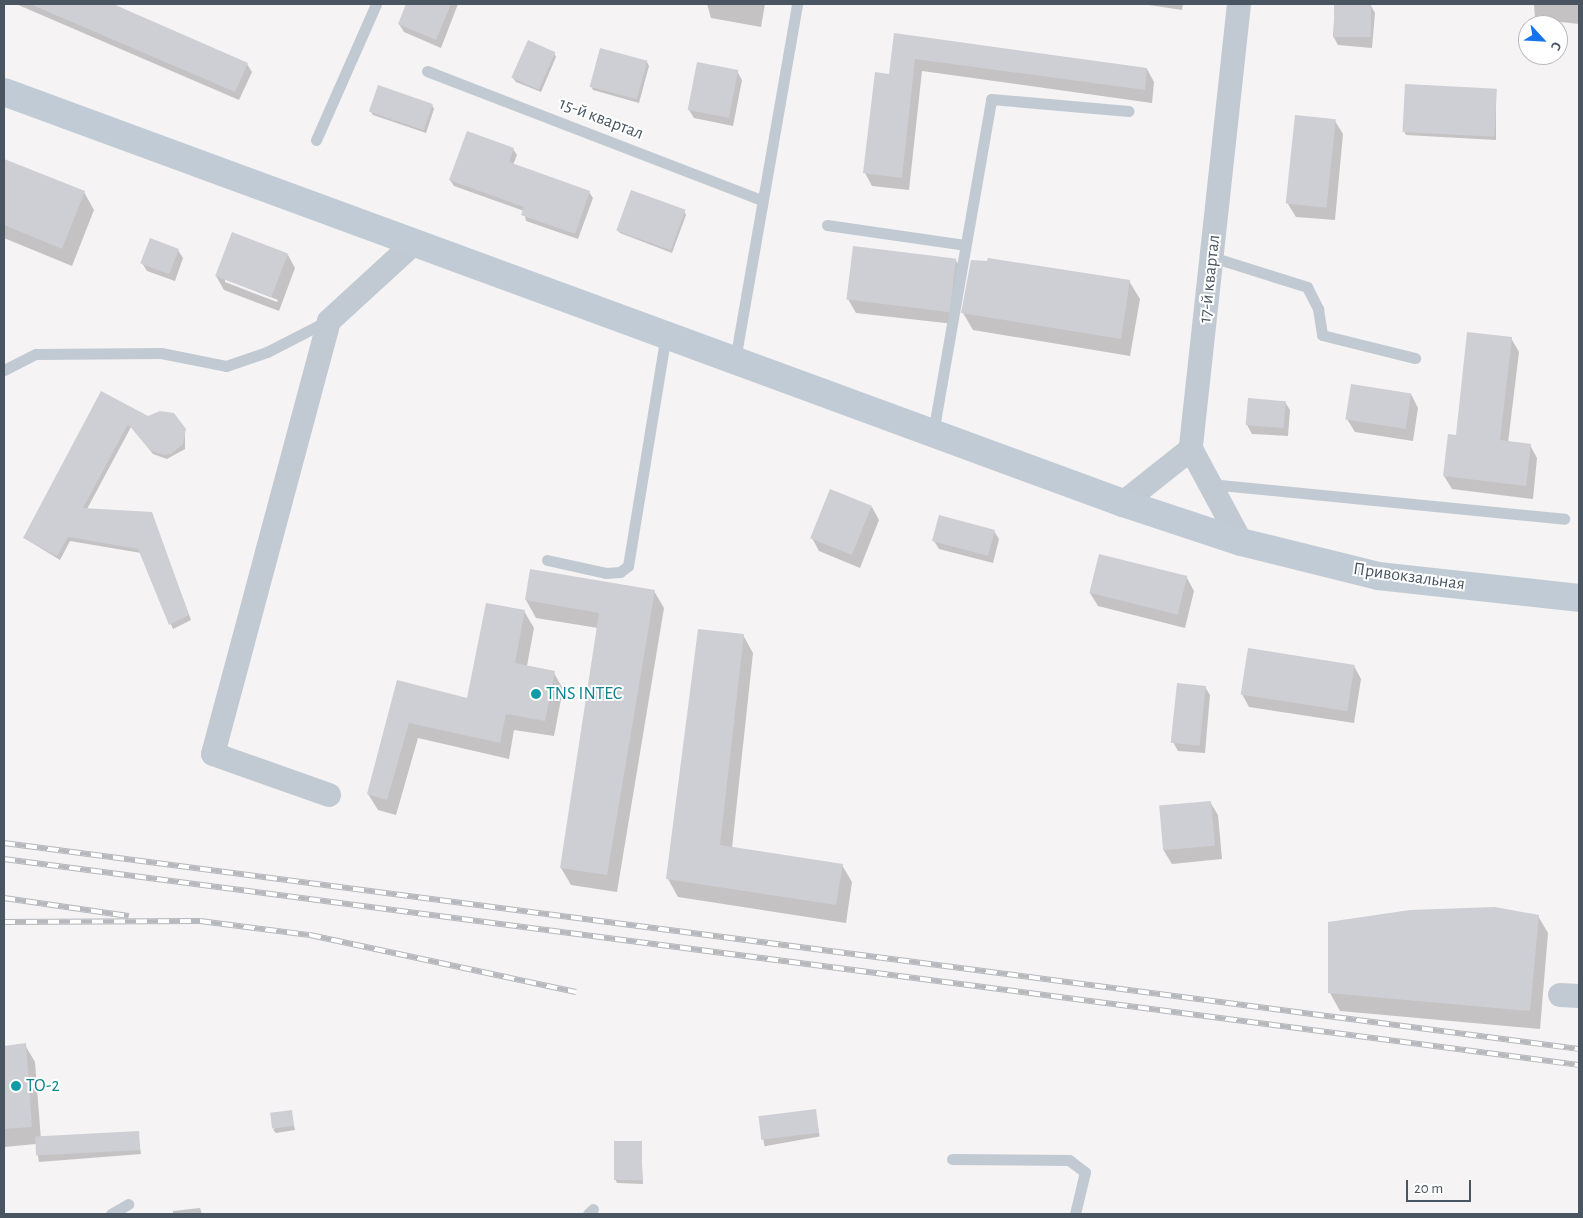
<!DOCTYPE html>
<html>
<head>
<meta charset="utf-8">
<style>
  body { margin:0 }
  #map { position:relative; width:1583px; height:1218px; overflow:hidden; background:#f5f3f3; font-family:"Alegreya Sans",sans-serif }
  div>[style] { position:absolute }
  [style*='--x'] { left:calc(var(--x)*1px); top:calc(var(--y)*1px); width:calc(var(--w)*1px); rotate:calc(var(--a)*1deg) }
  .shadow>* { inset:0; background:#0003; transform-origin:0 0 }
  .building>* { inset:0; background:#cdcfd5; transform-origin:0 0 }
  .lane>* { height:11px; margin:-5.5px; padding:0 5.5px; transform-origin:5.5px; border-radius:5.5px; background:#c1cad2 }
  .street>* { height:24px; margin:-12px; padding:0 12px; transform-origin:12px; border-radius:12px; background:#c1cad2 }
  .secondary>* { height:28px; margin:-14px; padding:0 14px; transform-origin:14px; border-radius:14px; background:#c0cbd6 }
  .rail>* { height:5.5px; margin-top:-2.75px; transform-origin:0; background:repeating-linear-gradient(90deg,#fff 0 11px,#b5b8bd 0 22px); box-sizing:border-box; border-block:1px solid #b5b8bd }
  .dots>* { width:14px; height:14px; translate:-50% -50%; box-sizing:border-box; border:2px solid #fff; border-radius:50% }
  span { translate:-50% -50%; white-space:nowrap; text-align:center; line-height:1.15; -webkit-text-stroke:4px #fff; paint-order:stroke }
  .street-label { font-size:18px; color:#495662 }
  .culture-label { font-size:18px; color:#0d838f }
  .left { translate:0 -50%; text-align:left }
  .frame { position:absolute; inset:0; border:5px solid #495662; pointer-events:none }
  .north { position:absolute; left:1518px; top:15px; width:50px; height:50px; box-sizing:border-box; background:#fff; border:1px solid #b6bbc0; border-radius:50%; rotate:115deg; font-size:14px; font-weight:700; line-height:20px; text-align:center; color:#495662 }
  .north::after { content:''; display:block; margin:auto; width:18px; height:22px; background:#1573ed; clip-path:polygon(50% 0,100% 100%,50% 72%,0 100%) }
  .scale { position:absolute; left:1406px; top:1180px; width:65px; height:22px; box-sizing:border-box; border:2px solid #495662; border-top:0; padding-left:6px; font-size:15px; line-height:18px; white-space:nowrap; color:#495662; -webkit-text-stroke:4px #fff; paint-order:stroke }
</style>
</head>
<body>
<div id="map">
  <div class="shadow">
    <div style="clip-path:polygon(16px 4px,109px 4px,247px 64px,252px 72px,239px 100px)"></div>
    <div style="clip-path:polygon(408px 4px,458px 4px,441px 48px,404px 32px,399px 24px)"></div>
    <div style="clip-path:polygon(707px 4px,765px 4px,761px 27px,711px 18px)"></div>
    <div style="clip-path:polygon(1142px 4px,1183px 4px,1182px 10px)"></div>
    <div style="clip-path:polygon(1335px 4px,1370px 4px,1375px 13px,1372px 48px,1338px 45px,1333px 36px)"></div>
    <div style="clip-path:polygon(1534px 4px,1579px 4px,1579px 24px,1535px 19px)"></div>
    <div style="clip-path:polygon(895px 34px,1147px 69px,1154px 82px,1152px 103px,922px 71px,909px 190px,872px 186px,865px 173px,890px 75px)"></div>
    <div style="clip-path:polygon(554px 53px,556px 57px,541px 92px,516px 82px,513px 78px)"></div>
    <div style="clip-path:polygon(647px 62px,649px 66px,639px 103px,593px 90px,591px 86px)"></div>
    <div style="clip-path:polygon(737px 71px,742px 80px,733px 126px,694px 118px,689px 110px)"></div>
    <div style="clip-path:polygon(1496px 91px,1496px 140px,1406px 135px,1404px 131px)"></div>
    <div style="clip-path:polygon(432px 105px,434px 109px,426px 133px,373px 115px,371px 112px)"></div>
    <div style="clip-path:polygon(1335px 121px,1343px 134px,1335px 220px,1296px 217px,1288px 204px)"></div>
    <div style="clip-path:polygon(513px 149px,517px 155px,513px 165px,589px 192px,593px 198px,578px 239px,526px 221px,524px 211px,454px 186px,450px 180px)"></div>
    <div style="clip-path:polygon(4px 160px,84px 192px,94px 210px,72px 266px,4px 238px)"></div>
    <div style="clip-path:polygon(684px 211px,686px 215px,672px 253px,620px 233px,617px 230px)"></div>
    <div style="clip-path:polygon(178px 250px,183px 258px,175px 281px,147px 271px,142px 263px)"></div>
    <div style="clip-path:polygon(evenodd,288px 255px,295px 268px,279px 311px,224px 290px,216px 276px,288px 255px,225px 279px,278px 300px,277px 302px,225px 282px,225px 279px)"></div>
    <div style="clip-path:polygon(955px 259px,963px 272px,954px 324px,856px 313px,848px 299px)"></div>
    <div style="clip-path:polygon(1129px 281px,1140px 299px,1130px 356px,973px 330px,963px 313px)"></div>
    <div style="clip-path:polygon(1511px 338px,1519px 352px,1508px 443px,1530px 445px,1537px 458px,1533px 499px,1452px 489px,1444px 476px)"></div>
    <div style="clip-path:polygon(101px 393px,147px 417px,167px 412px,185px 428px,185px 449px,167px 459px,153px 454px,131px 427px,87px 509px,151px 513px,191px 620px,173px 629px,141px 553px,70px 541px,60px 560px,24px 538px)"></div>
    <div style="clip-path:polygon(1411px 394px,1418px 408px,1413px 441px,1355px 432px,1347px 419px)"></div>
    <div style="clip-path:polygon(1285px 402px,1290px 410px,1288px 436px,1252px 434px,1247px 425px)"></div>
    <div style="clip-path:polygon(872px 507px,879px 520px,860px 568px,819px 551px,812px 538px)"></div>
    <div style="clip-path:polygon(994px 531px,999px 539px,993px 563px,939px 549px,934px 541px)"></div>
    <div style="clip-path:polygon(1100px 555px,1187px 578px,1194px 591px,1185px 628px,1098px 606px,1090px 593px)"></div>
    <div style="clip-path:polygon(531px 571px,654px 591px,664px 608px,617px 892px,571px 885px,561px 868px,598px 628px,536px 618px,526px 600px)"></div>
    <div style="clip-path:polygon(524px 611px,534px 628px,527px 666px,554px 673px,563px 689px,554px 736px,514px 730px,509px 759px,418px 738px,396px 815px,378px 810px,368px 794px,398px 682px,468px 700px)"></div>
    <div style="clip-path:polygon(743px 635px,753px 653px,732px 848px,842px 865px,852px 882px,846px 923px,678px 897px,668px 879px)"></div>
    <div style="clip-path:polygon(1354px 666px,1361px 679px,1354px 723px,1249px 707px,1242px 694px)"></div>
    <div style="clip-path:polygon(1205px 687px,1210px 695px,1205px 753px,1178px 751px,1173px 742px)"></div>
    <div style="clip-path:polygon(1210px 802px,1218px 815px,1222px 859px,1172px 864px,1164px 851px,1160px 807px)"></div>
    <div style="clip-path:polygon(1538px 916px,1548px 933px,1540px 1029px,1340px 1011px,1330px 993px)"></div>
    <div style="clip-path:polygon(25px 1045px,35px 1062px,41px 1140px,138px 1133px,141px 1154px,39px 1162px,36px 1144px,4px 1147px,4px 1047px)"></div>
    <div style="left:815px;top:1110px;width:27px;height:56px;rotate:80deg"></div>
    <div style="clip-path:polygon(291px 1111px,295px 1130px,276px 1133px,273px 1130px)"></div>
    <div style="clip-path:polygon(641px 1143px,643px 1184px,617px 1183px,615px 1179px)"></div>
    <div style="clip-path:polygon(200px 1208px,202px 1214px,173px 1214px,173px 1211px)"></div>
  </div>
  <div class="building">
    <div style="clip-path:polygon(30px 4px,113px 4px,248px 63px,235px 92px)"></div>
    <div style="clip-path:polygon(406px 4px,451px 4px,436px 40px,398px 24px)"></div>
    <div style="left:1334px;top:4px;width:37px;height:33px"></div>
    <div style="clip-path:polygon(894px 33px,1147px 68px,1145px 90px,915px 59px,902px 178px,863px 173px,875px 72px,889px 74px)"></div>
    <div style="left:528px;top:40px;width:30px;height:41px;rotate:24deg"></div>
    <div style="left:600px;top:48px;width:49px;height:40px;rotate:15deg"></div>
    <div style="left:697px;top:62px;width:42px;height:49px;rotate:11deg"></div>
    <div style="left:1405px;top:84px;width:92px;height:48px;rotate:3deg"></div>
    <div style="left:378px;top:85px;width:58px;height:28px;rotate:19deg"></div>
    <div style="left:1295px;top:115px;width:41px;height:89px;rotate:6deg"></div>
    <div style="clip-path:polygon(467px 131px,514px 148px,509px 162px,590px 191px,575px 234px,521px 215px,524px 207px,449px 180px)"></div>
    <div style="clip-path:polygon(4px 159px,85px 191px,62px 249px,4px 225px)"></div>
    <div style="left:631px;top:190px;width:58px;height:43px;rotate:20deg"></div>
    <div style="left:232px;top:232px;width:60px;height:47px;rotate:21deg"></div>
    <div style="left:150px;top:238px;width:31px;height:27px;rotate:21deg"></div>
    <div style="left:853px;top:246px;width:104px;height:54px;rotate:7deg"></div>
    <div style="clip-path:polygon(988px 258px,1130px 280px,1121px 339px,961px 313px,971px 260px,987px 261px)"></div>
    <div style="clip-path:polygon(1467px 332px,1512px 337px,1500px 440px,1531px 444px,1526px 486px,1443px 476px,1448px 434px,1456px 435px)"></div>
    <div style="left:1351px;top:384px;width:61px;height:36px;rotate:9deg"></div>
    <div style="clip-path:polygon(101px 391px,148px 416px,160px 411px,174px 413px,186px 429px,183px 444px,171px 454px,164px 455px,150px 450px,128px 424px,83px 508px,152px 512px,189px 615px,169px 625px,138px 549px,68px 537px,57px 556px,23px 538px)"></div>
    <div style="left:1248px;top:398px;width:38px;height:27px;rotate:5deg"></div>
    <div style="left:830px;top:489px;width:45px;height:53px;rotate:22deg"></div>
    <div style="left:939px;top:515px;width:58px;height:27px;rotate:15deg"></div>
    <div style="left:1099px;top:554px;width:91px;height:40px;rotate:14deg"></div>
    <div style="clip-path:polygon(530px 569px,655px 590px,607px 875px,560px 868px,599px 613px,525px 600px)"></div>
    <div style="clip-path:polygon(486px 603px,525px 610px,515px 663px,555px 671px,545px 721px,506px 714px,500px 743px,409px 723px,387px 800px,367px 794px,397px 680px,467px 698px)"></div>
    <div style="clip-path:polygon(698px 629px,744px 634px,720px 845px,843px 864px,836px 905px,666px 879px)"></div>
    <div style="left:1248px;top:648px;width:108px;height:47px;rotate:9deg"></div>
    <div style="left:1177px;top:683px;width:29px;height:60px;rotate:6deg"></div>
    <div style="left:1211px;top:801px;width:45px;height:52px;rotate:85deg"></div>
    <div style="clip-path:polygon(1495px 907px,1539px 915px,1530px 1011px,1328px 993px,1328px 922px,1410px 910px)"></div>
    <div style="clip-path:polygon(26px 1043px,32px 1127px,4px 1129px,4px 1046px)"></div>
    <div style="left:816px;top:1109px;width:24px;height:58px;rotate:83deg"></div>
    <div style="left:292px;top:1110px;width:16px;height:22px;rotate:83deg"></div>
    <div style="left:139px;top:1131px;width:19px;height:104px;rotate:87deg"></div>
    <div style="left:614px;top:1141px;width:28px;height:39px"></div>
  </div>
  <div class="lane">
    <div style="--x:427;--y:71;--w:359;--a:21.1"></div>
    <div style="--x:316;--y:140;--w:149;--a:-66.2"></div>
    <div style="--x:827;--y:225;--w:139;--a:8.2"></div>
    <div style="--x:1212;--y:257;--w:100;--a:17.5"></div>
    <div style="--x:1307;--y:287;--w:25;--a:63"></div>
    <div style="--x:1318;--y:309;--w:26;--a:81"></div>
    <div style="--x:1322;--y:335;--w:96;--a:13.9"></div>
    <div style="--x:735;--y:360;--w:361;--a:-80.1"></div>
    <div style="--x:4;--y:370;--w:36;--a:-27"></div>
    <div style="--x:36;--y:354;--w:125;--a:-0.5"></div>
    <div style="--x:161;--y:353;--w:66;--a:11.3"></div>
    <div style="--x:226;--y:366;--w:43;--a:-18.9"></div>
    <div style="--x:267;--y:352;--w:68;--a:-27.3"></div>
    <div style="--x:933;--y:433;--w:339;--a:-80.1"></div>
    <div style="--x:991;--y:99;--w:138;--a:5"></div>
    <div style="--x:1210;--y:484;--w:356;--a:5.6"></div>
    <div style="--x:547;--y:560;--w:60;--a:12.4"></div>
    <div style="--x:606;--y:573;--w:14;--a:-4"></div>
    <div style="--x:620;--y:572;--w:10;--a:-37"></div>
    <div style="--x:628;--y:566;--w:234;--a:-80.7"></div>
    <div style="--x:952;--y:1159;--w:117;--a:0.5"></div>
    <div style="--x:1069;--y:1160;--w:20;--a:37"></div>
    <div style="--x:1085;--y:1172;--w:43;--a:103.4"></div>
    <div style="--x:111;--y:1214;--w:20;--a:-30"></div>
    <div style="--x:588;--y:1214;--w:7;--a:-45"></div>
  </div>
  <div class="street">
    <div style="--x:1239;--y:4;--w:448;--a:96.2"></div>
    <div style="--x:1191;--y:449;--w:106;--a:61.7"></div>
    <div style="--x:1123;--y:503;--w:87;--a:-38.5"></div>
    <div style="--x:329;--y:795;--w:123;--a:-160.5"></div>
    <div style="--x:213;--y:754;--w:448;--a:-75"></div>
    <div style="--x:329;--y:321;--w:115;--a:-42.5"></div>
    <div style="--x:1560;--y:995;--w:19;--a:3"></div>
  </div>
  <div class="secondary">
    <div style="--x:4;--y:92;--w:1192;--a:20.17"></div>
    <div style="--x:1123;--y:503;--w:124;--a:18.3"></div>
    <div style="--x:1241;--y:542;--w:141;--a:13.9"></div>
    <div style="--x:1378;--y:576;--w:202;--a:6.2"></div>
  </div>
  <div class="rail">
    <div style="--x:4;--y:843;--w:1588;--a:7.45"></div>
    <div style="--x:4;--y:859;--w:1588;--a:7.45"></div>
    <div style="--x:4;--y:898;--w:126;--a:8.2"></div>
    <div style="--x:4;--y:922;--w:196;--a:-0.3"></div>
    <div style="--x:200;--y:921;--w:111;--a:7.3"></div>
    <div style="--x:310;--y:935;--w:272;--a:12.1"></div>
  </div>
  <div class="dots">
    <div style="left:536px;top:694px;background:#0f9aa8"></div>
    <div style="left:16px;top:1086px;background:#0f9aa8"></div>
  </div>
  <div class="street-label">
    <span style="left:601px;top:119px;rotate:21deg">15-й квартал</span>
    <span style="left:1210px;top:279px;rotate:-84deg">17-й квартал</span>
    <span style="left:1409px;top:577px;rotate:8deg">Привокзальная</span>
  </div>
  <div class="culture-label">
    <span class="left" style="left:546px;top:694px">TNS INTEC</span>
    <span class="left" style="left:26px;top:1086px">ТО-2</span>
  </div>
  <div class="frame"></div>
  <div class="north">С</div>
  <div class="scale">20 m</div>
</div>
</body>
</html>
